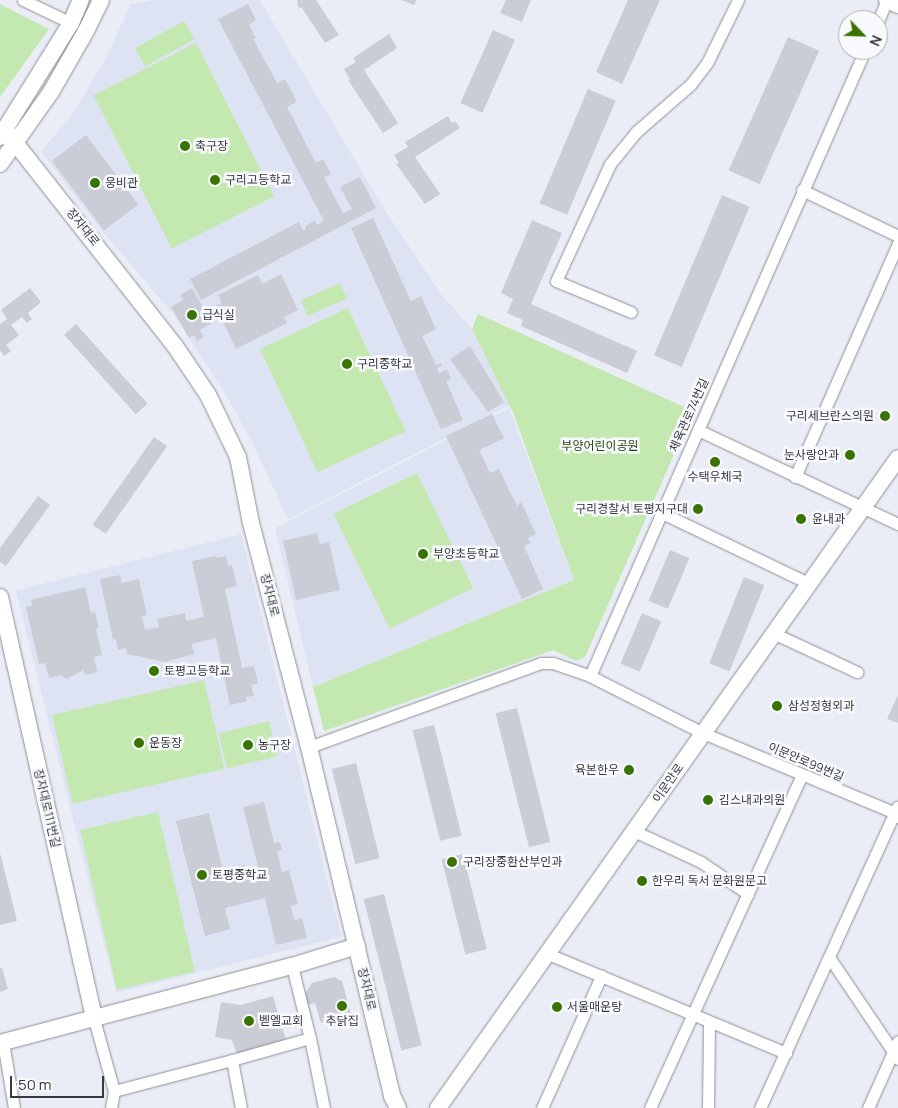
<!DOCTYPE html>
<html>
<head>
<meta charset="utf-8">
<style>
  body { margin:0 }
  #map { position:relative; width:898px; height:1108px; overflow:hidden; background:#eaedf6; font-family:Manrope,"Noto Sans KR",sans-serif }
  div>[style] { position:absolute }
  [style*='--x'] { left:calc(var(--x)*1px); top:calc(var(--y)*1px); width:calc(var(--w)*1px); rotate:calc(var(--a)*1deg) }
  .built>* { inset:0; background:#dee3f3; transform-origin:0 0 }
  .green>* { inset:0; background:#c4e9b0; transform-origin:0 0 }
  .building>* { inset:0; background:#cacdd6; transform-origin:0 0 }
  .roads { filter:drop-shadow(0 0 1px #8c8f98) drop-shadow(0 0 1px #8c8f98) }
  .street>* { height:11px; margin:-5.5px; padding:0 5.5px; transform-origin:5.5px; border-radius:5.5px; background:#fff }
  .secondary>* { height:16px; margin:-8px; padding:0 8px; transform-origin:8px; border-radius:8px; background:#fff }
  .dots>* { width:14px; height:14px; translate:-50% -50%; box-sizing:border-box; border:2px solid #f9fafe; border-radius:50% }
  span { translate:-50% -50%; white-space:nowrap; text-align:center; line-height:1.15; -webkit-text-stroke:5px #f9fafe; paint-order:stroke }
  .poi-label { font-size:12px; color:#38393c }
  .left { translate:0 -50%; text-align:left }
  .right { translate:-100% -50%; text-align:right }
  .street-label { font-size:12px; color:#38393c }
  .park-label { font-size:12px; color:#24470a }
  .north { position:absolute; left:838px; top:10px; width:50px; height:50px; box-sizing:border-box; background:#f9fafe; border:1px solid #acadb0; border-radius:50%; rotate:114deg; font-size:14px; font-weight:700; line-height:20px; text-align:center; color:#38393c }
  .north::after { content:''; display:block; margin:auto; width:18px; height:22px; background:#397302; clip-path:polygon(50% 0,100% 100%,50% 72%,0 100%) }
  .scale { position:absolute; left:10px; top:1076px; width:94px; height:22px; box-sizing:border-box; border:2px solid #38393c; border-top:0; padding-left:6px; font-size:15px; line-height:18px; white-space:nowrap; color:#38393c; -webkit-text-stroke:4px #f9fafe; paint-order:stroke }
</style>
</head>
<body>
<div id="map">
  <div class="built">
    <div style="clip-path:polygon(152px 0,260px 0,384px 209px,443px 297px,472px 329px,510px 405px,288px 519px,253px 444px,228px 398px,174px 315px,98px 226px,41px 152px,76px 109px,107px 56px,130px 5px)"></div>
    <div style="clip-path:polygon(509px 408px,574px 580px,313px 687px,275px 528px)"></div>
    <div style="left:241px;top:534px;width:415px;height:232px;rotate:76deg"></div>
  </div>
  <div class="green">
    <div style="clip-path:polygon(0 4px,49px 29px,0 97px)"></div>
    <div style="left:184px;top:21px;width:21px;height:56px;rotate:61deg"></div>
    <div style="left:196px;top:43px;width:172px;height:115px;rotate:63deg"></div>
    <div style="left:340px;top:283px;width:17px;height:43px;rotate:66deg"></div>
    <div style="left:348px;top:308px;width:136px;height:97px;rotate:65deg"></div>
    <div style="clip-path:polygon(478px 314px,693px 411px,585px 657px,576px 661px,553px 650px,324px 731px,313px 687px,574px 580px,514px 415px,472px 329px)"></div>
    <div style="left:417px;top:473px;width:128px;height:93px;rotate:64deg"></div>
    <div style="left:204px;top:680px;width:91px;height:156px;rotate:77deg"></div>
    <div style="left:269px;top:721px;width:36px;height:52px;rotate:76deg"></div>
    <div style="left:158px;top:812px;width:164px;height:80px;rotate:77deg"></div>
  </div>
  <div class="building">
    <div style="clip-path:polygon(297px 0,316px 0,339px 35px,325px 43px,302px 8px,298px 7px)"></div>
    <div style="clip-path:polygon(401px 0,417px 0,414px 5px)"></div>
    <div style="clip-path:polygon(506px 0,531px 0,522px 22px,500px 13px)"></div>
    <div style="clip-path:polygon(628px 0,660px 0,622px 84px,596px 72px)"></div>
    <div style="clip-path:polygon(248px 4px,256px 20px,249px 25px,256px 38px,253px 39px,277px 83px,285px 79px,297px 102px,287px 107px,316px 163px,323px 159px,331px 174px,324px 177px,343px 213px,352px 209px,340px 187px,360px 177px,376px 208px,201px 300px,190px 279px,299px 222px,303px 230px,306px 229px,305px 226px,315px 221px,317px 225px,324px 221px,218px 19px)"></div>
    <div style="left:493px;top:30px;width:24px;height:80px;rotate:24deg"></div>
    <div style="clip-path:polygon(389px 34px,397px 48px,364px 70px,398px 123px,383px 133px,348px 80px,350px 79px,344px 69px,356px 62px,353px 58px)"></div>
    <div style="left:788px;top:37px;width:34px;height:146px;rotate:24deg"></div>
    <div style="left:588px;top:89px;width:30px;height:124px;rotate:23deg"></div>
    <div style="clip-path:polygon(448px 116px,452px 123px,455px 121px,460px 128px,415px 157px,440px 194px,425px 204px,396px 164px,399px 163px,394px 155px,408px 147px,405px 142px)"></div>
    <div style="left:86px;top:135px;width:87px;height:43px;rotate:53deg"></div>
    <div style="left:722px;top:195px;width:30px;height:174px;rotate:23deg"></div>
    <div style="clip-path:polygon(373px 218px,411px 301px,421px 296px,436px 329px,422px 336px,436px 365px,441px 363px,442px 366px,437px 368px,439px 373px,447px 369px,451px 379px,446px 381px,463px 420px,441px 429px,351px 228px)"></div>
    <div style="clip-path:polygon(532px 220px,562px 233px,531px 304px,637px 351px,627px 373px,521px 326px,523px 320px,507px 313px,513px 299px,501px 293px)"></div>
    <div style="clip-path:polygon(281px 274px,298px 310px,284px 317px,287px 323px,236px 349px,215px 306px,222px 303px,218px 295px,258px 275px,262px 284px)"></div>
    <div style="clip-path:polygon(30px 288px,41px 302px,28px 313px,32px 319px,27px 323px,22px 317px,11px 325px,19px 335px,6px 345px,11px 351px,4px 356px,0 350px,0 324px,7px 319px,1px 310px)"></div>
    <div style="clip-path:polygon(192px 288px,212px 323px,200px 330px,204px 337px,197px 341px,194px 335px,189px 338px,171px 307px,183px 300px,180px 295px)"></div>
    <div style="left:76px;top:324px;width:107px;height:16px;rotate:48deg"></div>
    <div style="clip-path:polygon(470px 346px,504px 402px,488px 412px,450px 359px)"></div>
    <div style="clip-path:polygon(492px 414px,504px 438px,479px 450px,490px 473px,499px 469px,517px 506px,521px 502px,536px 534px,528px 538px,531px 543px,524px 546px,543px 589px,522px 599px,446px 436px)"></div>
    <div style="left:154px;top:437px;width:16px;height:107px;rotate:35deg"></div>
    <div style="clip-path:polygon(38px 496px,50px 505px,6px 566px,0 562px,0 548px)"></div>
    <div style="clip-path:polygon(317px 533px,320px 544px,329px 542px,340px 590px,296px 600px,283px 541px)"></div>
    <div style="left:670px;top:550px;width:21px;height:55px;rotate:23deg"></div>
    <div style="clip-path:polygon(216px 556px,217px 558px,226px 556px,228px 566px,232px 565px,237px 586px,225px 589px,242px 668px,254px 666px,258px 684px,251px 685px,254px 696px,246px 697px,247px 701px,230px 705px,216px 638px,192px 644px,194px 654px,165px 662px,127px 654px,126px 648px,118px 650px,116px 639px,113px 639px,100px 579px,120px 575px,122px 583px,139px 579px,147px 615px,142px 616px,145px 630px,159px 627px,157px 619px,185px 613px,186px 621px,204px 617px,192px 561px)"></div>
    <div style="left:744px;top:577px;width:22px;height:93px;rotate:22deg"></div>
    <div style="clip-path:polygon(85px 587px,91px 613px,95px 612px,99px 628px,96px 629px,102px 655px,94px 657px,97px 672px,85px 675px,84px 670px,66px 679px,62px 675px,49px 678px,45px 663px,39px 664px,26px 607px,32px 606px,31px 600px)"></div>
    <div style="left:642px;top:613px;width:21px;height:55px;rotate:23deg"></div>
    <div style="clip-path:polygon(898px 695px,898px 723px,887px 719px)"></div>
    <div style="left:517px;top:708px;width:138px;height:22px;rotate:76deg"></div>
    <div style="left:434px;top:725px;width:114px;height:22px;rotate:76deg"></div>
    <div style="left:356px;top:763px;width:98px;height:25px;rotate:76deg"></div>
    <div style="clip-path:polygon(264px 802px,274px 843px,280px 842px,282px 850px,277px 851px,282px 872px,289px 870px,298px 904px,291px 906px,294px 920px,302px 918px,307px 938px,276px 945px,265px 898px,225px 908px,230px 929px,205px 936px,176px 821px,209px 813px,225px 879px,228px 878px,226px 870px,245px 865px,247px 874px,259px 871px,243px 807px)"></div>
    <div style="clip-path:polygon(0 853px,17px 921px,0 925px)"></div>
    <div style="left:463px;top:854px;width:98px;height:22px;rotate:76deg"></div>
    <div style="left:384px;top:894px;width:156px;height:21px;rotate:76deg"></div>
    <div style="clip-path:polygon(0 968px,2px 968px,8px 989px,0 992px)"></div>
    <div style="clip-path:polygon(334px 977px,342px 981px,351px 1014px,321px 1023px,315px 1003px,308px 1005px,305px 994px,312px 983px)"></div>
    <div style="clip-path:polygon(273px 996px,286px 1040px,237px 1054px,232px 1040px,215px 1037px,221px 1002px,241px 1005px)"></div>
  </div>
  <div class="roads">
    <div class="street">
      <div style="--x:23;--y:0;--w:53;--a:25.6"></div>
      <div style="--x:878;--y:21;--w:23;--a:-67"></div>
      <div style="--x:865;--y:50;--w:684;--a:113.72"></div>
      <div style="--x:590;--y:676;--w:127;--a:26.8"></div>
      <div style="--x:703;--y:733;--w:208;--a:22.6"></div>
      <div style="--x:895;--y:813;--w:5;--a:53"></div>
      <div style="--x:802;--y:190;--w:106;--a:25.6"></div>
      <div style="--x:631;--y:312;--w:81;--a:-157.5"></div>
      <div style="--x:556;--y:281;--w:129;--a:-65.2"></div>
      <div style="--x:610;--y:164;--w:41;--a:-50.9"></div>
      <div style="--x:636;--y:132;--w:73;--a:-41.1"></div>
      <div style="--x:691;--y:84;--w:26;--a:-53"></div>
      <div style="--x:707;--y:63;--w:70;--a:-63.8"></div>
      <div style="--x:698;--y:430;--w:221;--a:25.2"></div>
      <div style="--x:795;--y:477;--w:256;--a:-66.2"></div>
      <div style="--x:662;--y:513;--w:162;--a:25.6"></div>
      <div style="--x:773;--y:633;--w:93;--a:24.9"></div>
      <div style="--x:309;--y:747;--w:247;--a:-19.9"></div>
      <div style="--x:541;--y:663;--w:12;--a:0"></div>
      <div style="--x:553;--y:663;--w:39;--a:19"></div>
      <div style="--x:634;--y:831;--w:74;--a:24.8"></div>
      <div style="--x:701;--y:862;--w:57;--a:34.2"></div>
      <div style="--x:548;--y:954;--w:258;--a:22.6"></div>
      <div style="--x:829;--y:957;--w:123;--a:55.9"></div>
      <div style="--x:292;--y:966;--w:74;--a:76"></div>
      <div style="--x:310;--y:1038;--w:71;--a:78.7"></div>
      <div style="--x:94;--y:1019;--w:75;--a:74.5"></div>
      <div style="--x:114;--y:1091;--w:17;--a:100"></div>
      <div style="--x:3;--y:1042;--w:67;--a:80.5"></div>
      <div style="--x:232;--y:1060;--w:81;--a:-15.8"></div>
      <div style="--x:114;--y:1091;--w:122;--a:-14.7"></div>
      <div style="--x:232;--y:1060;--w:49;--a:79.4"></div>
      <div style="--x:542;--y:1108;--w:145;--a:-65.9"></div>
      <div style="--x:650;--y:1108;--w:366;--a:-65.5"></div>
      <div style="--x:708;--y:1108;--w:86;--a:-89.3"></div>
      <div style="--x:760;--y:1108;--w:331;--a:-65.5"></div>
      <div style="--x:868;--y:1108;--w:73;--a:-65.9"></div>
    </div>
    <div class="secondary">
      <div style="--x:887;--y:0;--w:12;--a:24"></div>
      <div style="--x:5;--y:130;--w:275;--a:51.8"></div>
      <div style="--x:175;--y:346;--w:59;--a:56"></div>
      <div style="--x:208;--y:395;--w:69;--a:64.2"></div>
      <div style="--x:238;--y:457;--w:67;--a:78.9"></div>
      <div style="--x:251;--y:523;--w:231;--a:75.5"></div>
      <div style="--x:309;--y:747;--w:359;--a:76.6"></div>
      <div style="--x:392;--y:1096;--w:13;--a:63"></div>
      <div style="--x:0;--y:137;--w:134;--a:-58.1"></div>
      <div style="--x:71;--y:23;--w:25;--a:-67"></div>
      <div style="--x:0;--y:164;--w:88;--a:-54.7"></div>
      <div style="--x:51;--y:92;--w:70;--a:-60.2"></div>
      <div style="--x:86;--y:31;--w:34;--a:-64"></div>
      <div style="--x:0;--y:597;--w:432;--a:77.4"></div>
      <div style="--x:0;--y:1043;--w:302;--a:-14.8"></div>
      <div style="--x:292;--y:966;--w:68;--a:-17.1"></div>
      <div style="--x:438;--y:1108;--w:796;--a:-54.71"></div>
    </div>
  </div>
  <div class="dots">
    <div style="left:185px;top:146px;background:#397302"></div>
    <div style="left:215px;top:180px;background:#397302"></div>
    <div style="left:95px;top:183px;background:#397302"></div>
    <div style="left:192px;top:315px;background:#397302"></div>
    <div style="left:347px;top:364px;background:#397302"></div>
    <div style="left:885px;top:416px;background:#397302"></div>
    <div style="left:850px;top:455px;background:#397302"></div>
    <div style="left:715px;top:462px;background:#397302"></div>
    <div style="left:698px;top:509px;background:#397302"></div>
    <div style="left:801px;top:519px;background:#397302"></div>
    <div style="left:423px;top:554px;background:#397302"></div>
    <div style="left:154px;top:671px;background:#397302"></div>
    <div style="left:777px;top:706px;background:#397302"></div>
    <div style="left:139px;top:743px;background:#397302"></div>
    <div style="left:248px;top:745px;background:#397302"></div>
    <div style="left:629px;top:770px;background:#397302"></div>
    <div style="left:708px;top:800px;background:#397302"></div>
    <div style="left:452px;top:862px;background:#397302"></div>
    <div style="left:202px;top:875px;background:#397302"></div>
    <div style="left:642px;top:881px;background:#397302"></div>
    <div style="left:342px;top:1006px;background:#397302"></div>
    <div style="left:557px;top:1007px;background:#397302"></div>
    <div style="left:249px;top:1021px;background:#397302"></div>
  </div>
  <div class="poi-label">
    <span class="left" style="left:195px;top:146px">축구장</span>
    <span class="left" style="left:225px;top:180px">구리고등학교</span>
    <span class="left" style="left:105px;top:183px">웅비관</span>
    <span class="left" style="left:202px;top:315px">급식실</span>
    <span class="left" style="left:357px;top:364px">구리중학교</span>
    <span class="right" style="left:874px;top:416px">구리세브란스의원</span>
    <span class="right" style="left:839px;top:455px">눈사랑안과</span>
    <span style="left:715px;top:477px">수택우체국</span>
    <span class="right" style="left:688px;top:509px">구리경찰서 토평지구대</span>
    <span class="left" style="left:812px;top:519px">윤내과</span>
    <span class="left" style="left:433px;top:554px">부양초등학교</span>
    <span class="left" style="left:164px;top:671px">토평고등학교</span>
    <span class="left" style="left:788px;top:706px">삼성정형외과</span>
    <span class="left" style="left:149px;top:743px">운동장</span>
    <span class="left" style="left:258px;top:745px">농구장</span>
    <span class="right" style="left:619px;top:770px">육본한우</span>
    <span class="left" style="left:719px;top:800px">김스내과의원</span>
    <span class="left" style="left:463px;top:862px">구리장중환산부인과</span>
    <span class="left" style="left:212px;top:875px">토평중학교</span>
    <span class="left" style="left:652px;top:881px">한우리 독서 문화원문고</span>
    <span class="left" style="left:567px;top:1007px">서울매운탕</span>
    <span class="left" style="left:259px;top:1021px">벧엘교회</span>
    <span style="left:342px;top:1021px">추닭집</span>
  </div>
  <div class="street-label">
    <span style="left:83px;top:227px;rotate:51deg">장자대로</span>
    <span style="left:689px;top:415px;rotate:-66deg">체육관로74번길</span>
    <span style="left:270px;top:595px;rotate:76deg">장자대로</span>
    <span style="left:806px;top:762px;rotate:23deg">이문안로99번길</span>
    <span style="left:668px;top:783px;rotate:-55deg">이문안로</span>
    <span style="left:47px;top:808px;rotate:77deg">장자대로111번길</span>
    <span style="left:367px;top:989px;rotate:77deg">장자대로</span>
  </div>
  <div class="park-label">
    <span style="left:600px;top:446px">부양어린이공원</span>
  </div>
  <div class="north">N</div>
  <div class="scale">50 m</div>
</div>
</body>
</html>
